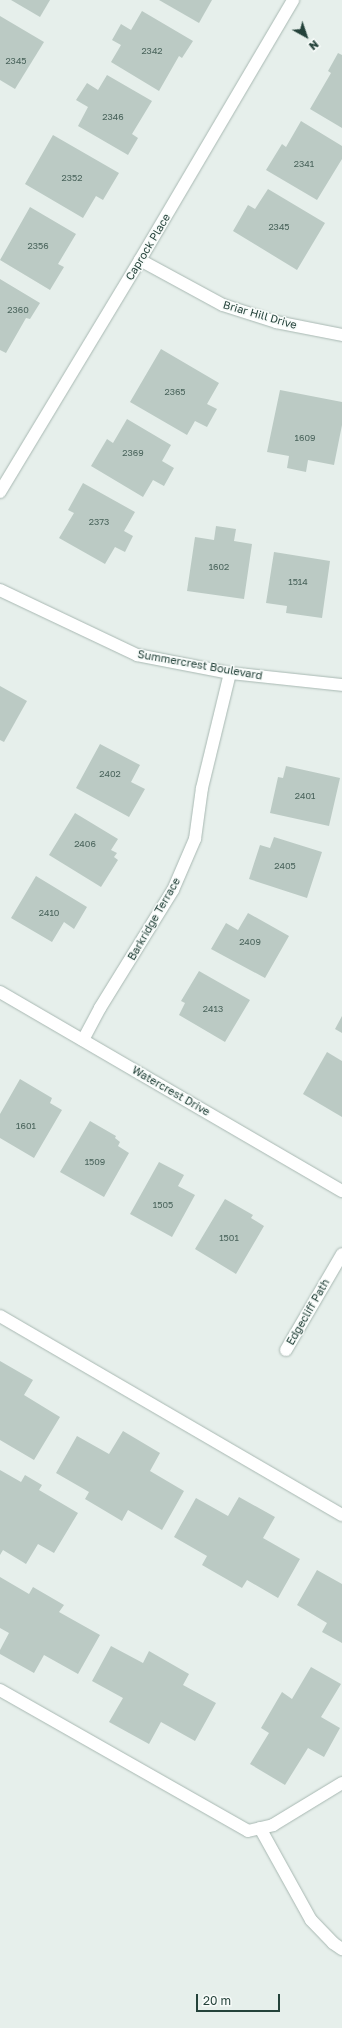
<!DOCTYPE html>
<html>
<head>
<meta charset="utf-8">
<style>
  body { margin:0 }
  #map { position:relative; width:342px; height:2028px; overflow:hidden; background:#e6efeb; font-family:"Golos Text",sans-serif }
  div>[style] { position:absolute }
  [style*='--x'] { left:calc(var(--x)*1px); top:calc(var(--y)*1px); width:calc(var(--w)*1px); rotate:calc(var(--a)*1deg) }
  .building>* { inset:0; background:#bbcac4 }
  .roads { filter:drop-shadow(0 0 1px #a8b8b2) drop-shadow(0 0 1px #a8b8b2) }
  .street>* { height:12px; margin:-6px; padding:0 6px; transform-origin:6px; border-radius:6px; background:#fff }
  span { translate:-50% -50%; white-space:nowrap; text-align:center; line-height:1.15; -webkit-text-stroke:3px #f7fbf9; paint-order:stroke }
  .number-label { font-size:9px; color:#4a645c }
  .number-label span { -webkit-text-stroke-width:0 }
  .street-label { font-size:11px; color:#24423a }
  .north { position:absolute; left:286px; top:16px; width:40px; height:40px; -webkit-text-stroke:3px #f7fbf9; paint-order:stroke; rotate:140deg; font-size:11px; font-weight:700; line-height:16px; text-align:center; color:#24423a }
  .north::after { content:''; display:block; margin:auto; width:14px; height:18px; background:#24423a; clip-path:polygon(50% 0,100% 100%,50% 72%,0 100%) }
  .scale { position:absolute; left:196px; top:1994px; width:84px; height:18px; box-sizing:border-box; border:2px solid #24423a; border-top:0; padding-left:5px; font-size:12px; line-height:14px; white-space:nowrap; color:#24423a; -webkit-text-stroke:3px #f7fbf9; paint-order:stroke }
</style>
</head>
<body>
<div id="map">
  <div class="building">
    <div style="clip-path:polygon(11px 0,50px 0,40px 17px)"></div>
    <div style="clip-path:polygon(159px 0,212px 0,199px 23px)"></div>
    <div style="clip-path:polygon(142px 11px,193px 41px,182px 58px,179px 56px,159px 91px,111px 62px,121px 45px,112px 40px,121px 24px,131px 30px)"></div>
    <div style="clip-path:polygon(0 16px,44px 42px,15px 89px,0 80px)"></div>
    <div style="clip-path:polygon(338px 53px,342px 55px,342px 128px,310px 109px,331px 73px,328px 71px)"></div>
    <div style="clip-path:polygon(107px 75px,152px 101px,132px 134px,138px 138px,128px 155px,78px 126px,88px 107px,76px 100px,87px 83px,98px 90px)"></div>
    <div style="clip-path:polygon(301px 121px,342px 146px,342px 159px,317px 200px,266px 170px,282px 144px,286px 147px)"></div>
    <div style="clip-path:polygon(53px 135px,119px 173px,103px 200px,96px 196px,83px 218px,25px 184px)"></div>
    <div style="clip-path:polygon(268px 189px,325px 223px,297px 270px,233px 231px,248px 205px,255px 209px)"></div>
    <div style="clip-path:polygon(30px 207px,76px 234px,58px 264px,64px 267px,50px 290px,0 260px)"></div>
    <div style="clip-path:polygon(0 279px,40px 303px,30px 319px,26px 318px,6px 353px,0 350px)"></div>
    <div style="clip-path:polygon(161px 349px,219px 383px,207px 404px,217px 409px,207px 427px,195px 421px,187px 435px,130px 402px)"></div>
    <div style="clip-path:polygon(280px 390px,342px 402px,342px 425px,334px 465px,308px 460px,306px 472px,287px 468px,289px 456px,267px 452px)"></div>
    <div style="clip-path:polygon(127px 419px,171px 445px,162px 461px,174px 468px,164px 486px,153px 480px,143px 497px,91px 466px,107px 439px,113px 443px)"></div>
    <div style="clip-path:polygon(83px 483px,135px 512px,124px 531px,133px 536px,125px 552px,115px 547px,105px 564px,59px 538px,74px 513px,68px 510px)"></div>
    <div style="clip-path:polygon(216px 526px,236px 529px,234px 541px,252px 544px,244px 599px,187px 591px,195px 537px,214px 540px)"></div>
    <div style="clip-path:polygon(274px 552px,330px 561px,322px 618px,286px 613px,287px 606px,266px 603px)"></div>
    <div style="clip-path:polygon(0 686px,27px 701px,4px 742px,0 740px)"></div>
    <div style="clip-path:polygon(100px 744px,140px 765px,131px 782px,145px 789px,129px 817px,76px 788px)"></div>
    <div style="clip-path:polygon(286px 766px,340px 778px,329px 826px,270px 813px,278px 777px,283px 778px)"></div>
    <div style="clip-path:polygon(75px 813px,118px 839px,111px 850px,117px 853px,114px 857px,118px 860px,101px 887px,49px 855px)"></div>
    <div style="clip-path:polygon(274px 837px,322px 852px,307px 898px,249px 879px,260px 845px,270px 848px)"></div>
    <div style="clip-path:polygon(36px 876px,87px 907px,74px 929px,64px 922px,52px 942px,11px 918px)"></div>
    <div style="clip-path:polygon(248px 913px,289px 936px,265px 978px,211px 949px,226px 923px,238px 930px)"></div>
    <div style="clip-path:polygon(199px 971px,250px 1000px,225px 1042px,179px 1015px,185px 1003px,181px 1001px)"></div>
    <div style="clip-path:polygon(342px 1016px,342px 1033px,335px 1029px)"></div>
    <div style="clip-path:polygon(327px 1052px,342px 1061px,342px 1117px,303px 1094px)"></div>
    <div style="clip-path:polygon(20px 1079px,52px 1098px,50px 1103px,62px 1110px,34px 1158px,0 1138px,0 1114px)"></div>
    <div style="clip-path:polygon(90px 1121px,116px 1136px,115px 1138px,120px 1142px,118px 1146px,129px 1153px,104px 1197px,60px 1172px)"></div>
    <div style="clip-path:polygon(159px 1162px,184px 1175px,178px 1186px,195px 1195px,172px 1237px,130px 1214px)"></div>
    <div style="clip-path:polygon(225px 1199px,253px 1215px,251px 1218px,264px 1226px,236px 1274px,195px 1249px)"></div>
    <div style="clip-path:polygon(0 1361px,33px 1380px,24px 1395px,60px 1417px,34px 1460px,0 1440px)"></div>
    <div style="clip-path:polygon(123px 1431px,160px 1453px,150px 1471px,184px 1491px,162px 1530px,128px 1510px,122px 1521px,85px 1499px,89px 1492px,56px 1473px,77px 1436px,109px 1454px)"></div>
    <div style="clip-path:polygon(0 1470px,21px 1482px,25px 1475px,42px 1485px,39px 1490px,78px 1513px,54px 1553px,38px 1544px,26px 1564px,3px 1550px,0 1555px)"></div>
    <div style="clip-path:polygon(239px 1497px,275px 1517px,263px 1538px,300px 1559px,278px 1598px,247px 1580px,242px 1588px,202px 1565px,207px 1556px,174px 1537px,196px 1498px,228px 1516px)"></div>
    <div style="clip-path:polygon(317px 1570px,342px 1584px,342px 1643px,322px 1632px,327px 1623px,297px 1605px)"></div>
    <div style="clip-path:polygon(0 1577px,29px 1594px,33px 1587px,64px 1605px,59px 1612px,100px 1635px,78px 1674px,44px 1655px,34px 1673px,0 1654px,0 1650px,9px 1633px,0 1628px)"></div>
    <div style="clip-path:polygon(111px 1646px,143px 1663px,149px 1651px,189px 1674px,183px 1685px,216px 1703px,195px 1741px,161px 1722px,149px 1744px,109px 1722px,123px 1698px,92px 1681px)"></div>
    <div style="clip-path:polygon(311px 1667px,341px 1684px,321px 1717px,340px 1728px,324px 1757px,308px 1748px,285px 1785px,250px 1764px,269px 1733px,261px 1728px,282px 1692px,292px 1699px)"></div>
  </div>
  <div class="roads">
    <div class="street">
      <div style="--x:140;--y:260;--w:94;--a:28.5"></div>
      <div style="--x:223;--y:305;--w:56;--a:17.8"></div>
      <div style="--x:276;--y:322;--w:67;--a:11.1"></div>
      <div style="--x:0;--y:492;--w:271;--a:-58.9"></div>
      <div style="--x:140;--y:260;--w:302;--a:-59.5"></div>
      <div style="--x:0;--y:590;--w:152;--a:25.4"></div>
      <div style="--x:137;--y:655;--w:95;--a:11"></div>
      <div style="--x:230;--y:673;--w:113;--a:6.1"></div>
      <div style="--x:0;--y:992;--w:396;--a:30.2"></div>
      <div style="--x:83;--y:1040;--w:36;--a:-62"></div>
      <div style="--x:100;--y:1008;--w:139;--a:-58.3"></div>
      <div style="--x:173;--y:890;--w:56;--a:-66.7"></div>
      <div style="--x:195;--y:839;--w:51;--a:-82.2"></div>
      <div style="--x:202;--y:788;--w:118;--a:-76.3"></div>
      <div style="--x:0;--y:1316;--w:396;--a:30.2"></div>
      <div style="--x:286;--y:1350;--w:111;--a:-59.7"></div>
      <div style="--x:0;--y:1690;--w:285;--a:29.6"></div>
      <div style="--x:248;--y:1831;--w:26;--a:-13"></div>
      <div style="--x:273;--y:1825;--w:81;--a:-31.3"></div>
      <div style="--x:260;--y:1828;--w:105;--a:61"></div>
      <div style="--x:311;--y:1920;--w:32;--a:46"></div>
      <div style="--x:333;--y:1943;--w:11;--a:34"></div>
    </div>
  </div>
  <div class="number-label">
    <span style="left:152px;top:51px">2342</span>
    <span style="left:16px;top:61px">2345</span>
    <span style="left:113px;top:117px">2346</span>
    <span style="left:304px;top:164px">2341</span>
    <span style="left:72px;top:178px">2352</span>
    <span style="left:279px;top:227px">2345</span>
    <span style="left:38px;top:246px">2356</span>
    <span style="left:18px;top:310px">2360</span>
    <span style="left:175px;top:392px">2365</span>
    <span style="left:305px;top:438px">1609</span>
    <span style="left:133px;top:453px">2369</span>
    <span style="left:99px;top:522px">2373</span>
    <span style="left:219px;top:567px">1602</span>
    <span style="left:298px;top:582px">1514</span>
    <span style="left:110px;top:774px">2402</span>
    <span style="left:305px;top:796px">2401</span>
    <span style="left:85px;top:844px">2406</span>
    <span style="left:285px;top:866px">2405</span>
    <span style="left:49px;top:913px">2410</span>
    <span style="left:250px;top:942px">2409</span>
    <span style="left:213px;top:1009px">2413</span>
    <span style="left:26px;top:1126px">1601</span>
    <span style="left:95px;top:1162px">1509</span>
    <span style="left:163px;top:1205px">1505</span>
    <span style="left:229px;top:1238px">1501</span>
  </div>
  <div class="street-label">
    <span style="left:148px;top:247px;rotate:-59deg">Caprock Place</span>
    <span style="left:260px;top:315px;rotate:16deg">Briar Hill Drive</span>
    <span style="left:200px;top:665px;rotate:10deg">Summercrest Boulevard</span>
    <span style="left:154px;top:919px;rotate:-60deg">Barkridge Terrace</span>
    <span style="left:171px;top:1091px;rotate:30deg">Watercrest Drive</span>
    <span style="left:308px;top:1312px;rotate:-60deg">Edgecliff Path</span>
  </div>
  <div class="north">N</div>
  <div class="scale">20 m</div>
</div>
</body>
</html>
